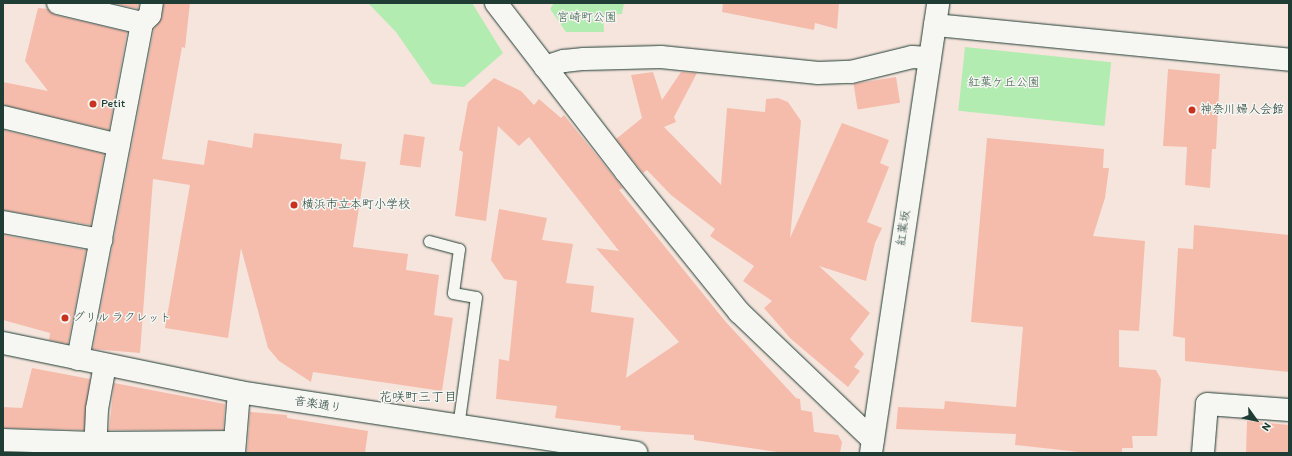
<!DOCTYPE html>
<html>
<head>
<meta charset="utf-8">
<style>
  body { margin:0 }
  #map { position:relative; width:1292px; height:456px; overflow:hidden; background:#f6e5dd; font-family:Itim,"Klee One",sans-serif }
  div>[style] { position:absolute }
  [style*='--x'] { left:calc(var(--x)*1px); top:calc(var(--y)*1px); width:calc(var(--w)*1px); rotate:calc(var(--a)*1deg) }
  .green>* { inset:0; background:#b3ecb0; transform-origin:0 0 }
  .building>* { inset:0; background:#f5bcac; transform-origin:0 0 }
  .roads { filter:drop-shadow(0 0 1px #1f3d34) drop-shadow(0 0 1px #1f3d34) }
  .lane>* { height:11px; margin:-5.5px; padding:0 5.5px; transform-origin:5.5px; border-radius:5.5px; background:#f6f6f2 }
  .street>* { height:22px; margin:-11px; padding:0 11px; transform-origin:11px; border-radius:11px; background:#f6f6f2 }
  .secondary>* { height:22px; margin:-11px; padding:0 11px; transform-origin:11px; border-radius:11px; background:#f6f6f2 }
  .dots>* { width:11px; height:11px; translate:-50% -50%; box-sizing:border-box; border:2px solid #f6f6f2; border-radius:50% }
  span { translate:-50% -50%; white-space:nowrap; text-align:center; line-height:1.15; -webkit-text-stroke:3px #f6f6f2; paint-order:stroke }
  .park-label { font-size:12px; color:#3d604d }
  .poi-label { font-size:12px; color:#1f3d34 }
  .left { translate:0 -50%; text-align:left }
  .street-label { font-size:12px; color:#1f3d34 }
  .neighbourhood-label { font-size:13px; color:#1f3d34 }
  .frame { position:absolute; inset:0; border:4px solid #1f3d34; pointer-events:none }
  .north { position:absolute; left:1236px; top:400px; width:40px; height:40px; -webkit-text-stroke:3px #f6f6f2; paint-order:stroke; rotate:123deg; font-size:11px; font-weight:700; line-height:16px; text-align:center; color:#1f3d34 }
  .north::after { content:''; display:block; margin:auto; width:14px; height:18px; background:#1f3d34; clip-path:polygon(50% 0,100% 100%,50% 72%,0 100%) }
</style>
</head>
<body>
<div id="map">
  <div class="green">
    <div style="clip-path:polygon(368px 3px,472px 3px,503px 53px,464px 87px,432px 84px,396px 32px)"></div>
    <div style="clip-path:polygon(554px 3px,624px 3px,622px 14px,603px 15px,604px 32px,566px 32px,550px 9px)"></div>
    <div style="left:965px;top:47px;width:147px;height:64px;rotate:6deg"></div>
  </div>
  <div class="building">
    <div style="clip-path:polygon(112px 3px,139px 3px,138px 9px)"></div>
    <div style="clip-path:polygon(164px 3px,190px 3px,185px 48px,182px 47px,162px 159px,204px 165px,208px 140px,252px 148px,254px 133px,342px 144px,340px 159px,366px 162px,353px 247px,408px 254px,406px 270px,439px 275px,434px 315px,453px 318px,442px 391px,313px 372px,311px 382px,279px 361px,268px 348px,241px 248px,228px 338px,165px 328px,190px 185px,153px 179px,140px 353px,93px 349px,154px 29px,162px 17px)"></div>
    <div style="clip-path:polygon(723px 3px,839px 3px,837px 29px,815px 23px,814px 30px,722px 12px)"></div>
    <div style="clip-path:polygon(38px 8px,48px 9px,55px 15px,127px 32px,109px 130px,3px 105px,3px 82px,48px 91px,25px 61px)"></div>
    <div style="clip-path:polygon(1168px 69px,1220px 74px,1216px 149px,1212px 149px,1210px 188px,1185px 185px,1187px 147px,1163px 146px)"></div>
    <div style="clip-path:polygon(653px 72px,662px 100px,681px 72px,697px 73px,674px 117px,676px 122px,664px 127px,721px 185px,727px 108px,765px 112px,766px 99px,778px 98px,788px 102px,801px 121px,790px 238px,842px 123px,889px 140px,880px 163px,889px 167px,867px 222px,882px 228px,875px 243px,866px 281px,819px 266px,870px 313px,850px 339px,864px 354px,854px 367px,860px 371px,848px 387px,791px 339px,764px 308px,772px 301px,743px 281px,754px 266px,710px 236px,715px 229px,671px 195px,647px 170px,643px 173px,616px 139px,642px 118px,631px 75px)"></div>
    <div style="left:896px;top:77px;width:26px;height:43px;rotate:81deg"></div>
    <div style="clip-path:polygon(494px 78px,521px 91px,534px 105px,539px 99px,561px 118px,564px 115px,623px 188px,619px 190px,725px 321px,796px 398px,800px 399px,801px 410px,812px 412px,814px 432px,838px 435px,842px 442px,840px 453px,784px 453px,694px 440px,694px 435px,620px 430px,621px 426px,555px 418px,557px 406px,496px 399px,499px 359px,509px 361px,517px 281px,504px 279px,491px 260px,499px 209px,547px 218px,542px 240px,573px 244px,566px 283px,594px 286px,591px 312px,634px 318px,626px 378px,679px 342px,596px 248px,619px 251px,529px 137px,519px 146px,498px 126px,486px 221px,455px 216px,463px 152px,459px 150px,468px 102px)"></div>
    <div style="clip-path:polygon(3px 130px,104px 154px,91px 225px,3px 210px)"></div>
    <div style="left:404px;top:134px;width:21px;height:31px;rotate:8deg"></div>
    <div style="clip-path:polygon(987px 138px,1104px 149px,1103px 168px,1109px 168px,1105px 198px,1093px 236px,1145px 241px,1139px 331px,1119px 330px,1119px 367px,1156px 370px,1161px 379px,1157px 436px,1132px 436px,1133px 448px,1122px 448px,1122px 453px,1088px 453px,1015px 445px,1016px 434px,896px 429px,898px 407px,944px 409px,945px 401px,1016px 407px,1023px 327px,971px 322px)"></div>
    <div style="clip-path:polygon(1194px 225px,1289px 235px,1289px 372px,1185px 361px,1185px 338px,1173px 336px,1178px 248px,1193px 249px)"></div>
    <div style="clip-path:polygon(3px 235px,86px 250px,68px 344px,49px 340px,50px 333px,3px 320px)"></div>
    <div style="clip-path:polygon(32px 368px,90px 379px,84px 430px,3px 428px,3px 407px,22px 408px)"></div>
    <div style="clip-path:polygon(114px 383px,225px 404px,223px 430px,109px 430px)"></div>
    <div style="clip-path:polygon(250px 412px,287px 415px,287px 418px,368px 431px,365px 453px,247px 453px)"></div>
    <div style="clip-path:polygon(1247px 421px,1289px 425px,1289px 453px,1246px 453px)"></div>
  </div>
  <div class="roads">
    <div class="lane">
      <div style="--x:429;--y:241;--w:31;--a:15"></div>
      <div style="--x:459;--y:249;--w:44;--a:97.8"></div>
      <div style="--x:453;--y:293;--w:23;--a:10"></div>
      <div style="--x:476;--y:297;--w:130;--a:97.9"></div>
    </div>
    <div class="street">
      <div style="--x:58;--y:3;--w:86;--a:13.4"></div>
      <div style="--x:496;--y:3;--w:213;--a:52.4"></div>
      <div style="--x:626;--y:172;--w:180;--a:51.1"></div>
      <div style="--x:739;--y:312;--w:185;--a:43.7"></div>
      <div style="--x:935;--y:25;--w:356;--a:5.6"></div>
      <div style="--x:545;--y:67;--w:20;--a:-18"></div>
      <div style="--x:564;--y:61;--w:20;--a:-6"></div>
      <div style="--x:584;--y:59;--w:77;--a:-1.5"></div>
      <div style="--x:661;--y:57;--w:158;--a:5.8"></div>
      <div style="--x:818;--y:73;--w:33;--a:-2"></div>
      <div style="--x:851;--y:72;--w:63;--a:-13.8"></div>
      <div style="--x:912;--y:57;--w:18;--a:3"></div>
      <div style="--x:3;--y:117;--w:119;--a:13.6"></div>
      <div style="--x:3;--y:222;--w:100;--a:10.4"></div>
      <div style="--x:3;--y:343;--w:241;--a:11.7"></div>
      <div style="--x:239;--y:392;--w:402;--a:8.7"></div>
      <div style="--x:78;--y:359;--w:342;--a:-79.2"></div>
      <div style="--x:142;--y:23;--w:11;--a:-45"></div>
      <div style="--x:150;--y:15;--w:12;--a:-81"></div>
      <div style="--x:3;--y:440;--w:92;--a:1.9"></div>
      <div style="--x:95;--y:443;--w:139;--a:-0.4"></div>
      <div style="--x:95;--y:453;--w:44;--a:-87.4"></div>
      <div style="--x:97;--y:409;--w:45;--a:-79.7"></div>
      <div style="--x:234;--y:453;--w:61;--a:-85.3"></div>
      <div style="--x:1203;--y:453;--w:49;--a:-85.3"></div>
      <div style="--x:1207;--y:404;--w:82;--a:4.2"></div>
    </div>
    <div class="secondary">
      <div style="--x:871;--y:453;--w:455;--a:-81.5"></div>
    </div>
  </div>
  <div class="dots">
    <div style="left:93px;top:104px;background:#c8321e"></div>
    <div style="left:1192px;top:110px;background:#c8321e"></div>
    <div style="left:294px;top:205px;background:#c8321e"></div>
    <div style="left:65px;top:318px;background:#c8321e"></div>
  </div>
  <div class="park-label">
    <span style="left:587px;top:18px">宮崎町公園</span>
    <span style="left:1004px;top:83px">紅葉ケ丘公園</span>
  </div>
  <div class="poi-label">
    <span class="left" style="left:101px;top:104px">Petit</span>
    <span class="left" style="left:1200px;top:110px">神奈川婦人会館</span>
    <span class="left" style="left:302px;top:205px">横浜市立本町小学校</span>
    <span class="left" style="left:73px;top:318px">グリル ラクレット</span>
  </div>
  <div class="street-label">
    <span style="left:904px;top:228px;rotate:-82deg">紅葉坂</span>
    <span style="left:318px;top:405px;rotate:9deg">音楽通り</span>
  </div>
  <div class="neighbourhood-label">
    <span style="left:418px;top:397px">花咲町三丁目</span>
  </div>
  <div class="frame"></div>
  <div class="north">N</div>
</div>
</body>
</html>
